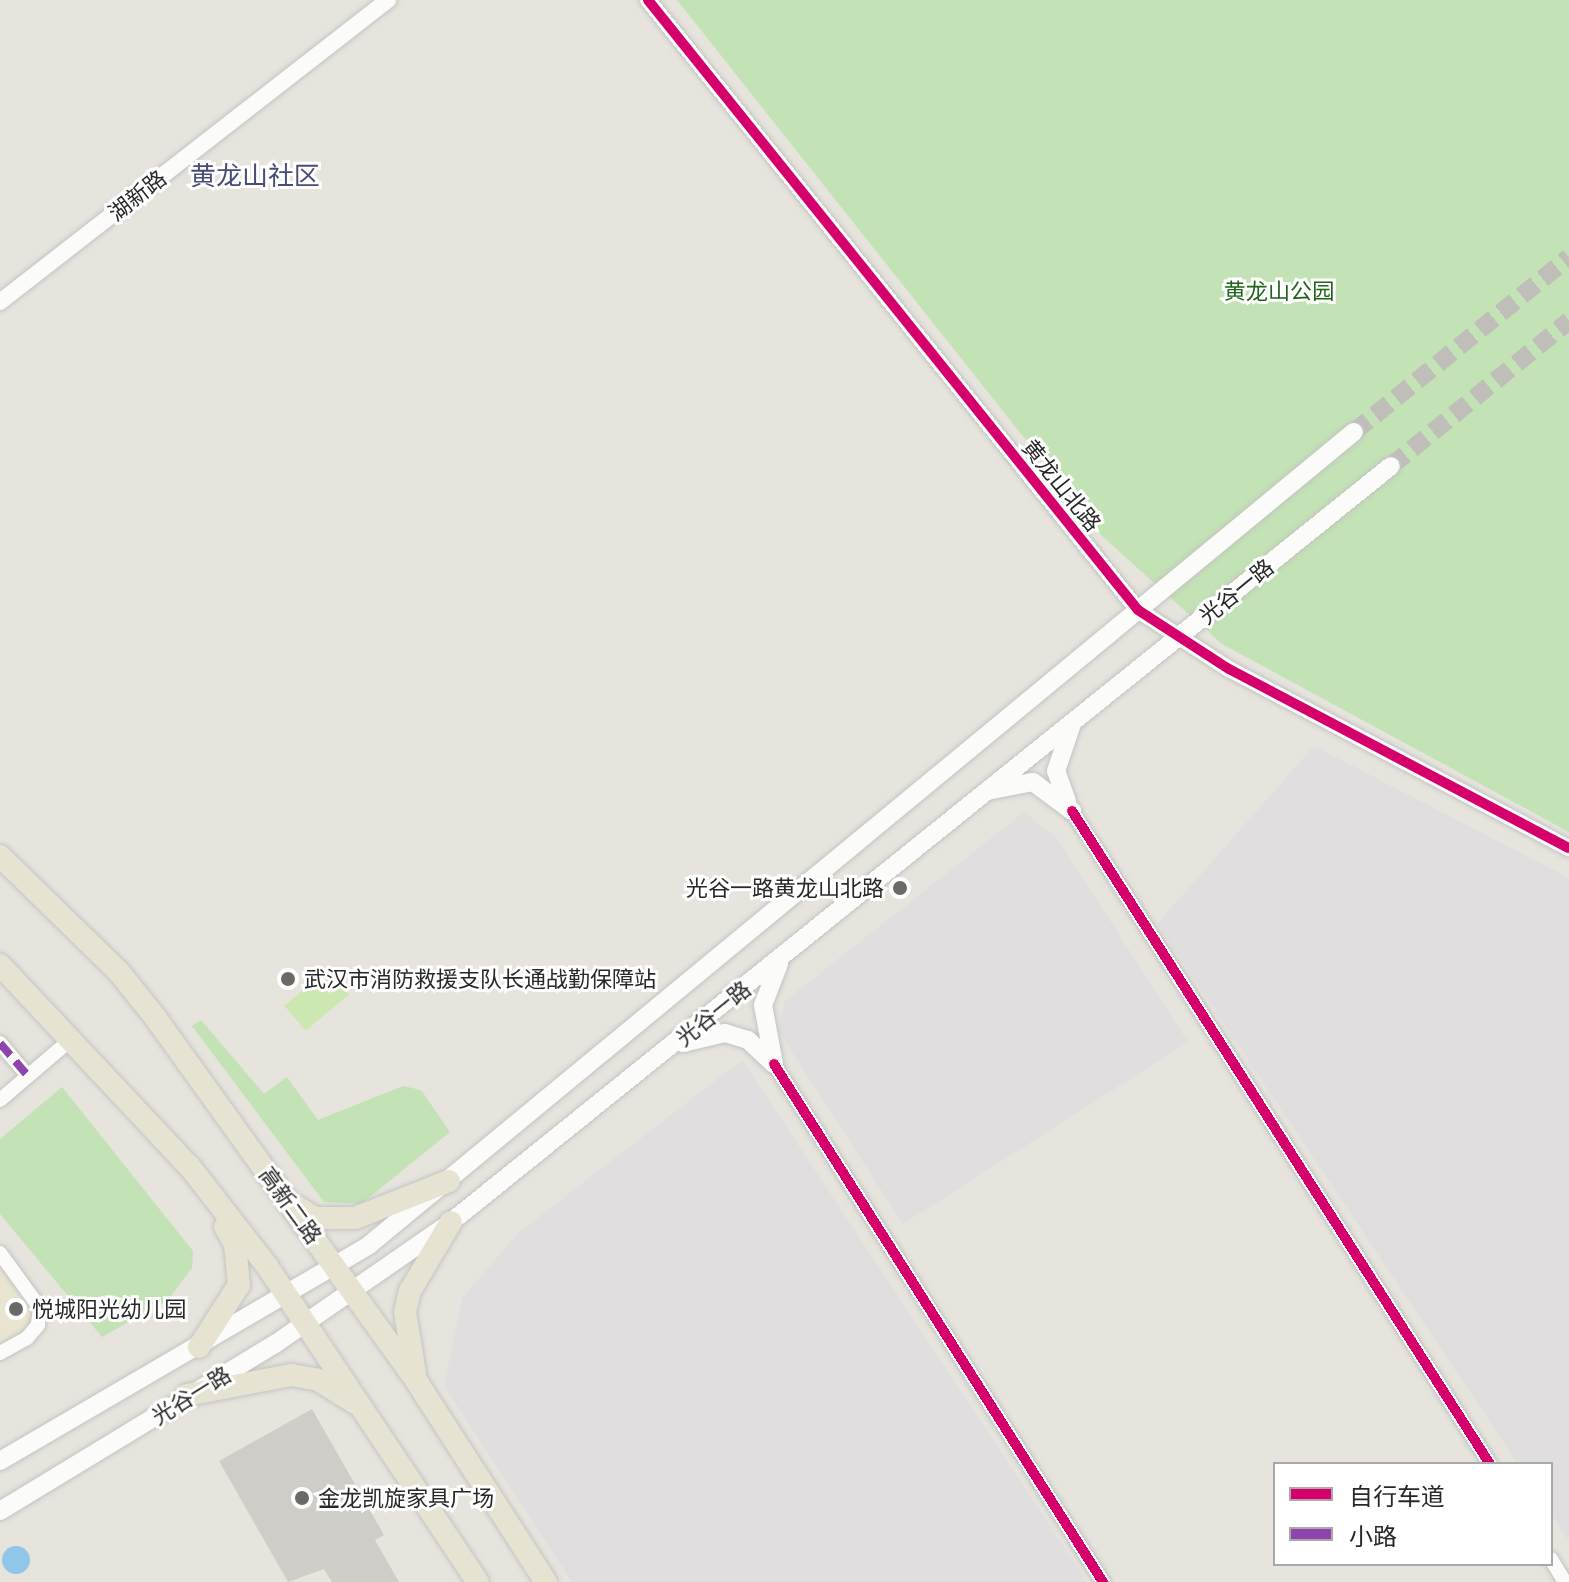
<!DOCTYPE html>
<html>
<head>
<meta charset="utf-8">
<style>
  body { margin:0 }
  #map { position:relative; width:1569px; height:1582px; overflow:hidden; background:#e6e4dd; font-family:Barlow,"Noto Sans SC",sans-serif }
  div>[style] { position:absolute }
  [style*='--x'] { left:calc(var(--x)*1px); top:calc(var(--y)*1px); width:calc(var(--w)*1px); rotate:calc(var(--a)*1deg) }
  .industrial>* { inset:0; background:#e1dee0 }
  .education>* { inset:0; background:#e9e5d1 }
  .green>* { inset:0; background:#c3e2b5 }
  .pitch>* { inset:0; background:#cde7b3; transform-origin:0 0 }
  .water>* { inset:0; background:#91c7e8 }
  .round { border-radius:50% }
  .building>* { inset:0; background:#cfcdc8 }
  .secondary-tunnel>* { height:18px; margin-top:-9px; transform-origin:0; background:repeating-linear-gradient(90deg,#c0beb9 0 18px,transparent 0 27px) }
  .roads { filter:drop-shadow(0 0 2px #c3c3c3) drop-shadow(0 0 2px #c3c3c3) }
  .minor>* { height:14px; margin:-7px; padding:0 7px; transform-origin:7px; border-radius:7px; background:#fbfbfa }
  .tertiary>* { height:16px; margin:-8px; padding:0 8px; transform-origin:8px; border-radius:8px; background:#fbfbfa }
  .secondary>* { height:18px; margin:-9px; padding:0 9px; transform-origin:9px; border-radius:9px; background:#fbfbfa }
  .primary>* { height:22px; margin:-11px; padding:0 11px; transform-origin:11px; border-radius:11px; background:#e6e3d2 }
  .quiet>* { height:8px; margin-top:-4px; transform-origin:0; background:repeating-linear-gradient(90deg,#8e44ad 0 16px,transparent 0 24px) }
  .cycleway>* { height:10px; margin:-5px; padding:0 5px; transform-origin:5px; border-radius:5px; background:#d6006c }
  .dots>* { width:22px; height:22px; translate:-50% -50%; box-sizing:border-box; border:4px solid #fff; border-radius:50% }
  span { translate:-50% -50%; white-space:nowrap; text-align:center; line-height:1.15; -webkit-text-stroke:6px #fff; paint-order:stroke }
  .street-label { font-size:22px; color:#282828 }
  .park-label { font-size:22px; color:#20631a }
  .poi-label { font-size:22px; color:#282828 }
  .right { translate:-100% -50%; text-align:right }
  .left { translate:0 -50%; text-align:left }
  .quarter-label { font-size:26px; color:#494c77 }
  .legend { position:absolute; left:1273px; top:1462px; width:280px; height:104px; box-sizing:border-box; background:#fff; border:2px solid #a9a9a9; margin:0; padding:10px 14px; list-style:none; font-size:24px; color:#282828 }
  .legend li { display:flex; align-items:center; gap:16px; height:40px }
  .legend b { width:40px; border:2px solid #a9a9a9 }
</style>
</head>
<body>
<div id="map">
  <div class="industrial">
    <div style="clip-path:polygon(1314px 746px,1569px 878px,1569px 1541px,1551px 1514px,1551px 1464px,1518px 1464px,1157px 924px)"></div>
    <div style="clip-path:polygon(1024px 812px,1057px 838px,1188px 1042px,903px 1224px,778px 1030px,785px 1001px)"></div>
    <div style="clip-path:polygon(742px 1060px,1087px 1582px,572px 1582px,444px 1386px,462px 1298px,518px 1233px)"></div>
  </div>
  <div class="education">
    <div style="clip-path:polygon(0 1265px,33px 1313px,30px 1326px,0 1347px)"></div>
  </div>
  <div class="green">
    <div style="clip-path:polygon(677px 0,1569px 0,1569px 832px,1222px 644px,1102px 536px)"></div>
    <div style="clip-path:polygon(201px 1020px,264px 1094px,287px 1077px,318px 1120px,403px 1086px,421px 1090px,450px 1132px,361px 1204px,324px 1202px,192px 1026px)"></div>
    <div style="clip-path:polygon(62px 1087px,193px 1251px,192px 1268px,168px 1300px,102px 1337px,0 1214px,0 1139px)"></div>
  </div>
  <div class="pitch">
    <div style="left:328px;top:969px;width:33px;height:57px;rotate:50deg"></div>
  </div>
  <div class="water">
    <div class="round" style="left:2px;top:1546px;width:28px;height:28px"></div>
  </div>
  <div class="building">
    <div style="clip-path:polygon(312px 1409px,384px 1535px,375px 1540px,399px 1582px,332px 1582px,324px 1569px,288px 1582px,219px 1461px)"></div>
  </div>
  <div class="secondary-tunnel">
    <div style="--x:1354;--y:432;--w:277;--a:-39.1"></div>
    <div style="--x:1391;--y:466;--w:230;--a:-39.2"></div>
  </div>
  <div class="roads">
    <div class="minor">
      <div style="--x:1072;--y:811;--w:775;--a:57.38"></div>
      <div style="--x:0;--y:1043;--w:43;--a:49.7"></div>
      <div style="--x:774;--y:1064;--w:614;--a:57.58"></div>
      <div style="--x:0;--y:1100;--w:91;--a:-40.5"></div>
      <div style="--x:0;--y:1253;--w:68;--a:54"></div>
      <div style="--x:40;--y:1308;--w:17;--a:97"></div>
      <div style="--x:38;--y:1325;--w:17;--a:130"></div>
      <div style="--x:27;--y:1338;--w:31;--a:151"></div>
      <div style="--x:1551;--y:1559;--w:27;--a:59"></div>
    </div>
    <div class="tertiary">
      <div style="--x:648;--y:0;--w:782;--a:51.23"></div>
      <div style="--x:1138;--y:610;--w:108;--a:33"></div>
      <div style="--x:1229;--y:669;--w:384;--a:27.8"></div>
      <div style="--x:0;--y:302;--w:492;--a:-37.9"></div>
    </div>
    <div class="secondary">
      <div style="--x:987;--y:791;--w:47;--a:-11.1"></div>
      <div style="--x:1033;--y:782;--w:49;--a:36.6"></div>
      <div style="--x:1067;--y:801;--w:32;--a:-110"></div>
      <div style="--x:1056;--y:771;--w:50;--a:-71.2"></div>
      <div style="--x:683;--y:1043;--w:43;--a:-13.4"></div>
      <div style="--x:725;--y:1033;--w:24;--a:17"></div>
      <div style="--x:748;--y:1040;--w:35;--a:43"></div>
      <div style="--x:774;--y:1064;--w:60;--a:-100.6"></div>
      <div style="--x:763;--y:1005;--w:44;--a:-68.7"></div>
      <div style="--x:0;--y:1461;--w:428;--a:-30.3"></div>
      <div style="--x:369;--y:1245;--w:1277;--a:-39.54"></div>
      <div style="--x:0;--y:1511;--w:322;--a:-31.3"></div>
      <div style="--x:275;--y:1344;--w:214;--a:-34.7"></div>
      <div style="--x:451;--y:1222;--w:1206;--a:-38.81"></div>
    </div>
    <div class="primary">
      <div style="--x:0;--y:856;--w:166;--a:44.3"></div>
      <div style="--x:119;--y:972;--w:58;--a:51.3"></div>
      <div style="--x:155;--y:1017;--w:449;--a:54.3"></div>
      <div style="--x:417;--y:1382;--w:238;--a:57.2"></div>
      <div style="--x:0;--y:965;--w:277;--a:46.8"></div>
      <div style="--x:190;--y:1167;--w:125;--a:52.1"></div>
      <div style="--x:267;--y:1266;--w:380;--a:56.3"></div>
      <div style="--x:297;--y:1207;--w:21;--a:31"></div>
      <div style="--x:315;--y:1218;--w:40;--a:0"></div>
      <div style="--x:355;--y:1218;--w:101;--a:-21.5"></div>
      <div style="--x:199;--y:1347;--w:74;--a:-57.2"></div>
      <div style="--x:239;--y:1285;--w:41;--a:-95.6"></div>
      <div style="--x:235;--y:1244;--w:20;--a:-120"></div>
      <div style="--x:415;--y:1373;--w:62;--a:-99.3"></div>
      <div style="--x:405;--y:1312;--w:22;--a:-77"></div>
      <div style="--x:410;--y:1291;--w:80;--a:-59.3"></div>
      <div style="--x:187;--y:1395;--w:106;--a:-10.9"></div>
      <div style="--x:291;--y:1375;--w:27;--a:10"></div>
      <div style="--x:318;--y:1380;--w:44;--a:31.9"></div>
    </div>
  </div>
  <div class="quiet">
    <div style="--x:0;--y:1043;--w:43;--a:49.7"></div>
  </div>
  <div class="cycleway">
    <div style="--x:648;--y:0;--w:782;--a:51.23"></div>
    <div style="--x:1138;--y:610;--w:108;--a:33"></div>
    <div style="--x:1229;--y:669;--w:384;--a:27.8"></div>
    <div style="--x:1072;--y:811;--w:775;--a:57.38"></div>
    <div style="--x:774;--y:1064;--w:614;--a:57.58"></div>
  </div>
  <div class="dots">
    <div style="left:900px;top:888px;background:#6a6a67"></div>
    <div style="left:288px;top:979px;background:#6a6a67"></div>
    <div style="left:16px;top:1309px;background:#6a6a67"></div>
    <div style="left:302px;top:1498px;background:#6a6a67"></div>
  </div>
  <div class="street-label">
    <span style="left:137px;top:195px;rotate:-38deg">湖新路</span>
    <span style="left:1062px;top:485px;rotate:51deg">黄龙山北路</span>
    <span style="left:1236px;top:591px;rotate:-39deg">光谷一路</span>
    <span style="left:713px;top:1013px;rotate:-39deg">光谷一路</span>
    <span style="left:291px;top:1205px;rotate:54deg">高新二路</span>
    <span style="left:191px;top:1395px;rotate:-32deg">光谷一路</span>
  </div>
  <div class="park-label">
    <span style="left:1279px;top:291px">黄龙山公园</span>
  </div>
  <div class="poi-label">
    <span class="right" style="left:884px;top:888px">光谷一路黄龙山北路</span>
    <span class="left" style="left:304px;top:979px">武汉市消防救援支队长通战勤保障站</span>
    <span class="left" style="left:32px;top:1309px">悦城阳光幼儿园</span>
    <span class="left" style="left:318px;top:1498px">金龙凯旋家具广场</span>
  </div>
  <div class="quarter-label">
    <span style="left:255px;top:175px">黄龙山社区</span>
  </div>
  <ul class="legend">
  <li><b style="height:10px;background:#d6006c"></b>自行车道</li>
  <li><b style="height:10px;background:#8e44ad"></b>小路</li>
  </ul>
</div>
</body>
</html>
